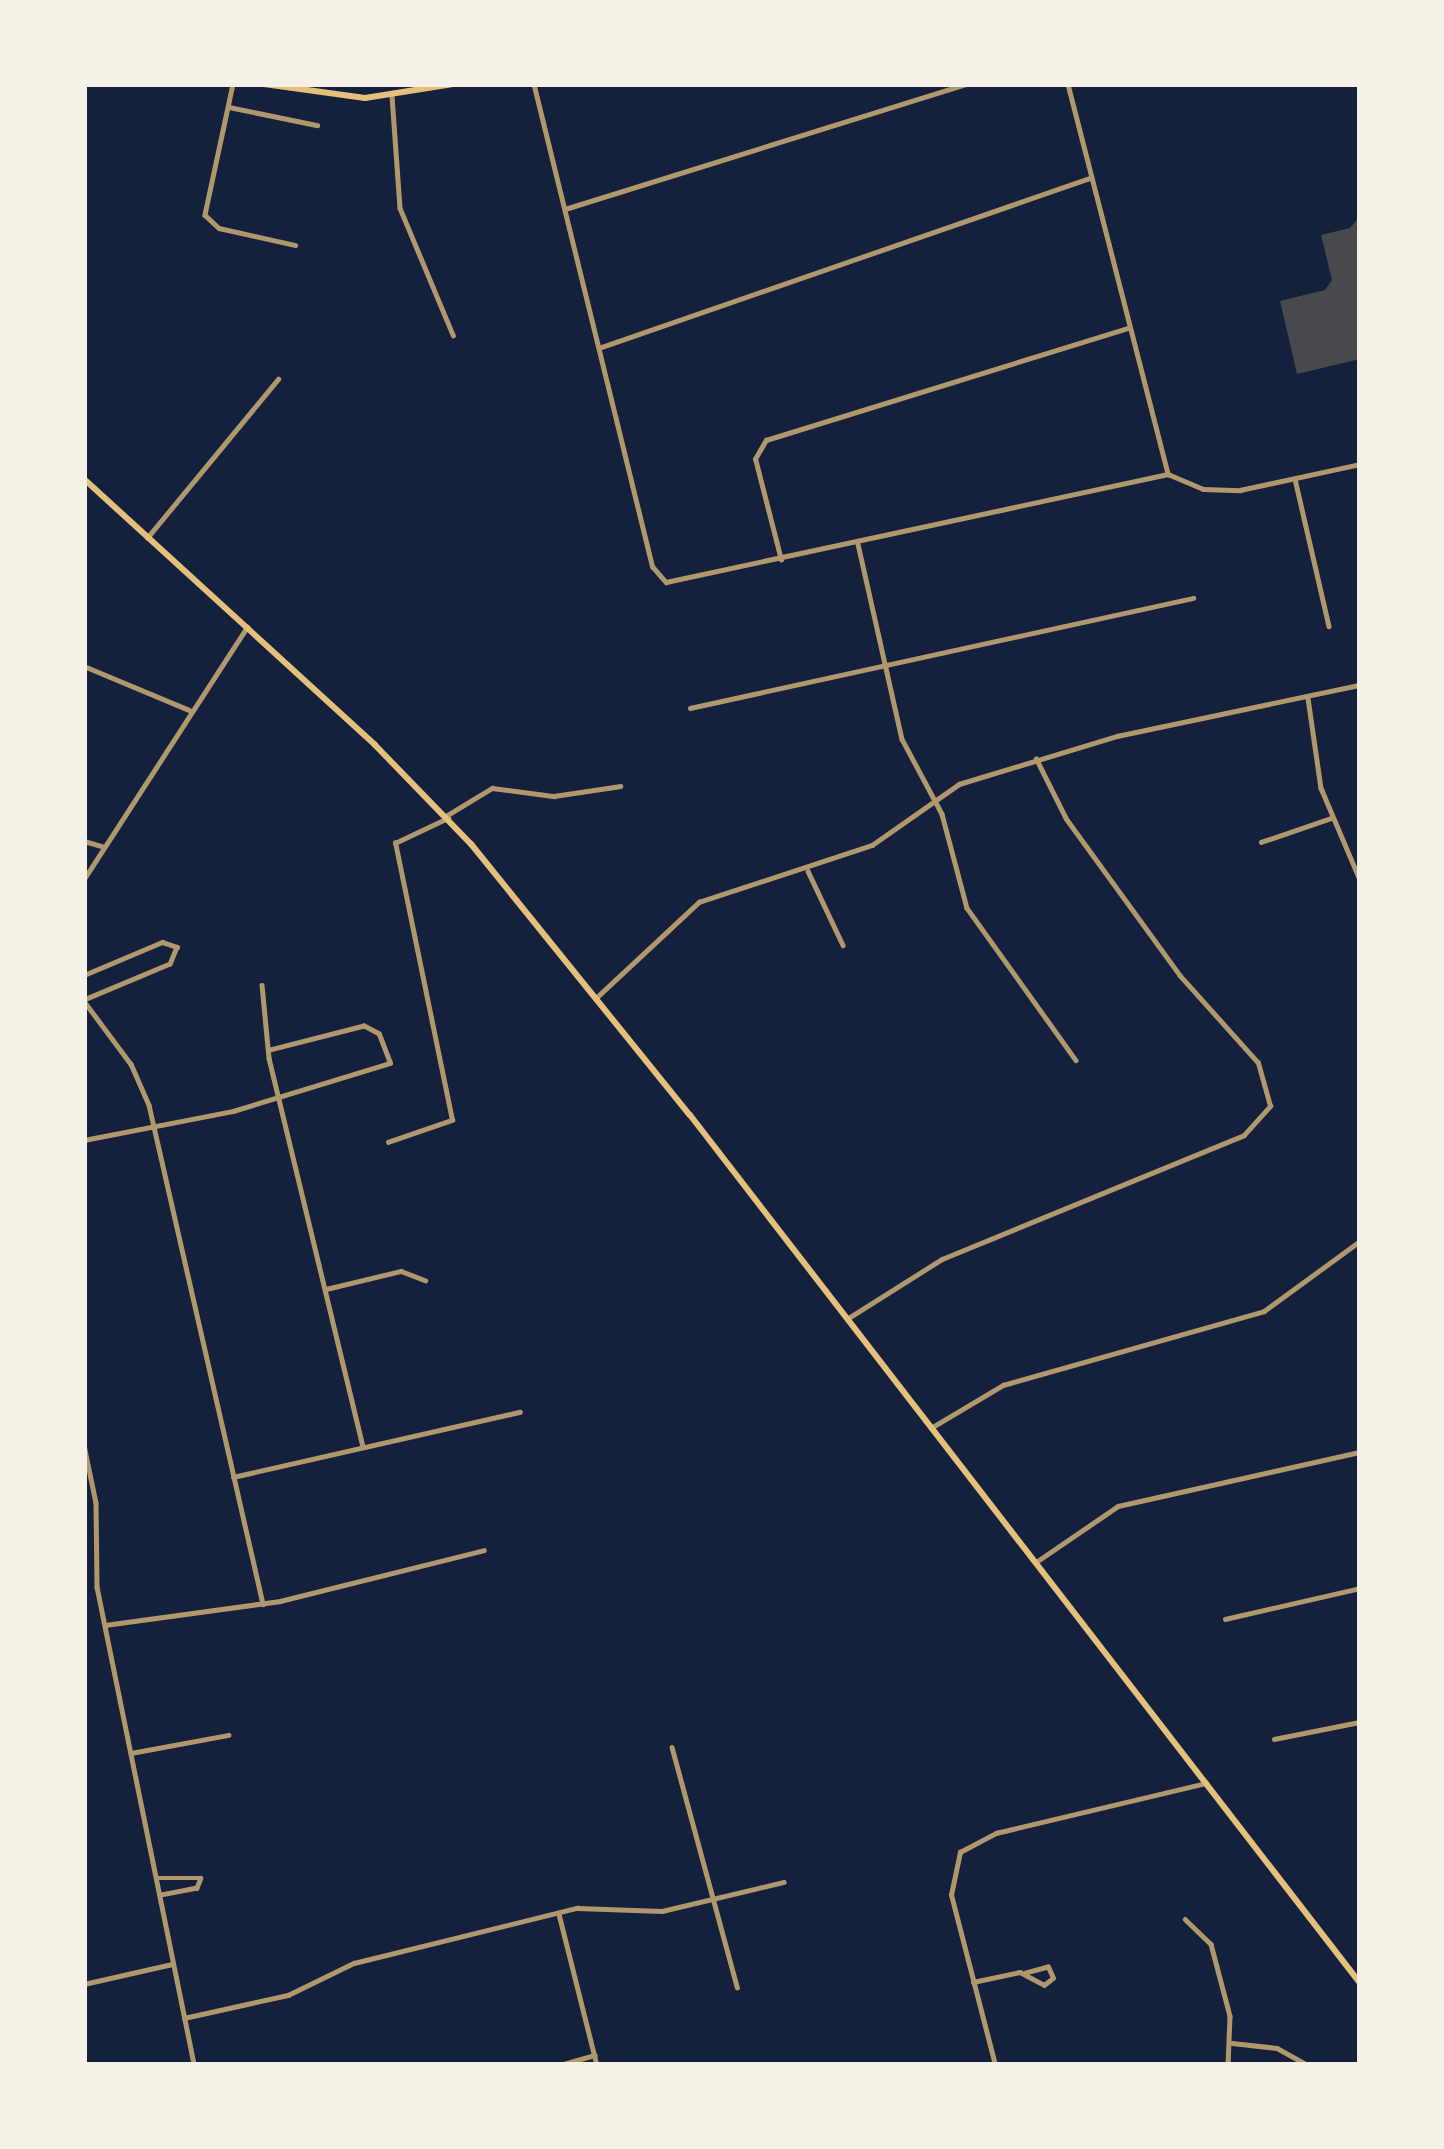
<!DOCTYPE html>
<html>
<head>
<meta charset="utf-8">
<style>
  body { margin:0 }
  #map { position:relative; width:1444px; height:2149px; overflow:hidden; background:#14213d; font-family:"Open Sans",sans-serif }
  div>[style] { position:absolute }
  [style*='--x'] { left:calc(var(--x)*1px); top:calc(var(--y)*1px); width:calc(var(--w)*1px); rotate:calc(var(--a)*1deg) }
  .building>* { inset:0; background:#48494c }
  .minor>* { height:4.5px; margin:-2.25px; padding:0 2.25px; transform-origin:2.25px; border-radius:2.25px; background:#b1986c }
  .secondary>* { height:6px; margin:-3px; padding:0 3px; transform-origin:3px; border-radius:3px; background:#e5c07b }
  span { translate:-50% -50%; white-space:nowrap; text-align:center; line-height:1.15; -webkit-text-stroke:12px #f6f1e7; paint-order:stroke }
  .frame { position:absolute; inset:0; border:87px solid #f6f1e7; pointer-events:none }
</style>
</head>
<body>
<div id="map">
  <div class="building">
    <div style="clip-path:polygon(1360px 216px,1360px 359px,1297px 374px,1280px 301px,1325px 290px,1332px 280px,1321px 235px,1350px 228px)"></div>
  </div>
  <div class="minor">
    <div style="--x:233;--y:84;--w:134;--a:102.1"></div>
    <div style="--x:205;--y:215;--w:19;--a:43"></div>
    <div style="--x:219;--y:228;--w:78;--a:12.6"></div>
    <div style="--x:534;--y:84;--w:497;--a:76.2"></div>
    <div style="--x:653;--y:567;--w:20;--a:49"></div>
    <div style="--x:666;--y:582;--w:513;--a:-12.14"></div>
    <div style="--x:1168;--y:474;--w:38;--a:23"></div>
    <div style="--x:1203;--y:489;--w:37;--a:2"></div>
    <div style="--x:1240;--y:490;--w:123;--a:-12.2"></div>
    <div style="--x:1068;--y:84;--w:403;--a:75.6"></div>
    <div style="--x:392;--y:96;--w:112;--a:85.9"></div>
    <div style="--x:400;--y:208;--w:138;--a:67.3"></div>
    <div style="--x:229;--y:107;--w:90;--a:11.6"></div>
    <div style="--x:565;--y:209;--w:420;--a:-17.3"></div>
    <div style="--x:599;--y:348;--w:520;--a:-19.1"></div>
    <div style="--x:1295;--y:479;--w:151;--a:77"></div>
    <div style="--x:147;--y:538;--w:206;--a:-50.5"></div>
    <div style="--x:858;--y:544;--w:200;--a:77.3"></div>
    <div style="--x:902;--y:739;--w:85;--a:61.9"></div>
    <div style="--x:942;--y:814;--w:97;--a:75.1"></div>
    <div style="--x:967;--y:908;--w:187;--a:54.4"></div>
    <div style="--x:781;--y:560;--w:104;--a:-104.4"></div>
    <div style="--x:755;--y:459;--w:22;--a:-60"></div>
    <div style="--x:766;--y:440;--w:378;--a:-17.2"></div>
    <div style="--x:84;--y:666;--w:114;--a:22.7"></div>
    <div style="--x:1308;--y:698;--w:91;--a:81.8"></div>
    <div style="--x:1321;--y:788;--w:100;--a:67"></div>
    <div style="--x:690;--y:708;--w:515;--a:-12.34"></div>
    <div style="--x:446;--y:816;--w:54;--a:-31.3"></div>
    <div style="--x:492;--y:788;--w:63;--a:7.4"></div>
    <div style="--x:554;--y:796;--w:67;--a:-8.6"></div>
    <div style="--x:84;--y:841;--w:19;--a:16"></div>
    <div style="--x:1261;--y:842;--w:74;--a:-18.9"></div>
    <div style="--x:808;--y:871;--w:82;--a:64.7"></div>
    <div style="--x:84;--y:879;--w:300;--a:-57.1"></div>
    <div style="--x:84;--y:975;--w:85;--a:-22.9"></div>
    <div style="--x:162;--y:942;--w:16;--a:18"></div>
    <div style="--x:177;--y:947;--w:18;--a:112"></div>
    <div style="--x:170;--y:964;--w:93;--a:157.3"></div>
    <div style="--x:262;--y:985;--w:73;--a:84.5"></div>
    <div style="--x:269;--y:1058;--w:400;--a:76.4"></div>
    <div style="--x:596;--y:998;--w:141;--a:-43"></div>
    <div style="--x:699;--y:902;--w:182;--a:-18.2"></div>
    <div style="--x:872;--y:845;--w:106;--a:-35"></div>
    <div style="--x:959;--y:784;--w:165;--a:-16.9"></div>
    <div style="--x:1117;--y:736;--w:248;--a:-11.9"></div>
    <div style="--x:84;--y:1001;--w:79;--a:53.3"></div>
    <div style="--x:131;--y:1064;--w:45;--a:66.3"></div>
    <div style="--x:149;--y:1105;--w:512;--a:77.13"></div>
    <div style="--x:84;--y:1140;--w:152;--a:-11"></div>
    <div style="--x:233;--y:1111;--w:164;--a:-17"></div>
    <div style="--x:390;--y:1063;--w:31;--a:-111"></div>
    <div style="--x:379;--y:1034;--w:17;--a:-152"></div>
    <div style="--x:364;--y:1026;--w:97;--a:165.7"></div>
    <div style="--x:388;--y:1142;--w:68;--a:-19"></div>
    <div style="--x:452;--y:1120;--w:283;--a:-101.6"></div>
    <div style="--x:395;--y:843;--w:59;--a:-25.3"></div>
    <div style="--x:326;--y:1289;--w:77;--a:-13.5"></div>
    <div style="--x:401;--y:1271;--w:26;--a:21"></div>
    <div style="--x:847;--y:1319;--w:112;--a:-32.3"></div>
    <div style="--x:942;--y:1259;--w:326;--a:-22.3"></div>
    <div style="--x:1244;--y:1135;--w:39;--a:-48"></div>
    <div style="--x:1270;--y:1106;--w:45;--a:-105.6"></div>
    <div style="--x:1258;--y:1063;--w:117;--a:-131.9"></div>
    <div style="--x:1180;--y:976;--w:194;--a:-126"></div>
    <div style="--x:1066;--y:819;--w:67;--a:-116.6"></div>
    <div style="--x:931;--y:1428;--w:84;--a:-30.8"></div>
    <div style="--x:1003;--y:1385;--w:271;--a:-15.8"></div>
    <div style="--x:1264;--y:1311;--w:119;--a:-36.1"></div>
    <div style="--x:84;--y:1445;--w:59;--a:78.3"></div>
    <div style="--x:96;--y:1503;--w:84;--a:89.3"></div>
    <div style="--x:97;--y:1587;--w:488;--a:78.5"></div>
    <div style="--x:233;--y:1477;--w:294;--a:-12.8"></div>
    <div style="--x:1036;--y:1562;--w:99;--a:-34.3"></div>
    <div style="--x:1118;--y:1506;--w:248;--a:-12.6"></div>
    <div style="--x:1225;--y:1619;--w:139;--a:-12.9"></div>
    <div style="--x:105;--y:1625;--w:177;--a:-7.8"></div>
    <div style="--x:280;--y:1601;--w:210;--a:-14"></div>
    <div style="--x:1274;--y:1739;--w:88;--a:-11.2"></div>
    <div style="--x:672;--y:1747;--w:249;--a:74.8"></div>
    <div style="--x:131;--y:1753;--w:99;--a:-10.5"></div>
    <div style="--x:156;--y:1878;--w:45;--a:0"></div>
    <div style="--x:201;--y:1878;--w:11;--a:112"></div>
    <div style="--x:197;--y:1888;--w:37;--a:169"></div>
    <div style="--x:559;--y:1914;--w:156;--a:75.9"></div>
    <div style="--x:1185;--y:1919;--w:36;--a:44"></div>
    <div style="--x:1211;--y:1944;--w:74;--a:75.2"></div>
    <div style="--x:1230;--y:2016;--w:49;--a:92.3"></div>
    <div style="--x:973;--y:1982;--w:48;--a:-12"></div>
    <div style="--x:1020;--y:1972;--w:27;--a:28"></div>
    <div style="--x:1044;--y:1985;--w:11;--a:-38"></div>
    <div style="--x:1053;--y:1978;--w:12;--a:-114"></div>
    <div style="--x:1048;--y:1967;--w:23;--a:165"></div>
    <div style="--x:84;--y:1984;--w:90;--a:-12.8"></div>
    <div style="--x:184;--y:2018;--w:107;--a:-12.5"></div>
    <div style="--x:288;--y:1995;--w:73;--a:-25.9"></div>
    <div style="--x:354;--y:1963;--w:230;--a:-13.9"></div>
    <div style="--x:577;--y:1908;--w:85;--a:2"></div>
    <div style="--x:662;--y:1911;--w:125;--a:-13.4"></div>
    <div style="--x:1232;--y:2043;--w:45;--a:6.3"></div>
    <div style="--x:1277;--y:2048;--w:35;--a:29"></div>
    <div style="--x:560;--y:2065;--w:36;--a:-16"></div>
    <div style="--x:995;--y:2065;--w:176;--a:-104.5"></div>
    <div style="--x:951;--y:1895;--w:44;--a:-78.2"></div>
    <div style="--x:960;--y:1852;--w:41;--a:-27.8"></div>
    <div style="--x:996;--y:1833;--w:216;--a:-13.4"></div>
  </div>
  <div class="secondary">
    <div style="--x:264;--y:84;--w:102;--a:7.9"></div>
    <div style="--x:365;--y:98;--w:89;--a:-9"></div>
    <div style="--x:84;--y:479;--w:394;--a:42.4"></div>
    <div style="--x:375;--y:745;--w:138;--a:45.9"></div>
    <div style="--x:471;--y:844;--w:348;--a:51.1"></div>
    <div style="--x:690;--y:1115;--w:1097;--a:52.34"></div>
  </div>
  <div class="frame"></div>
</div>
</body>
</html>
